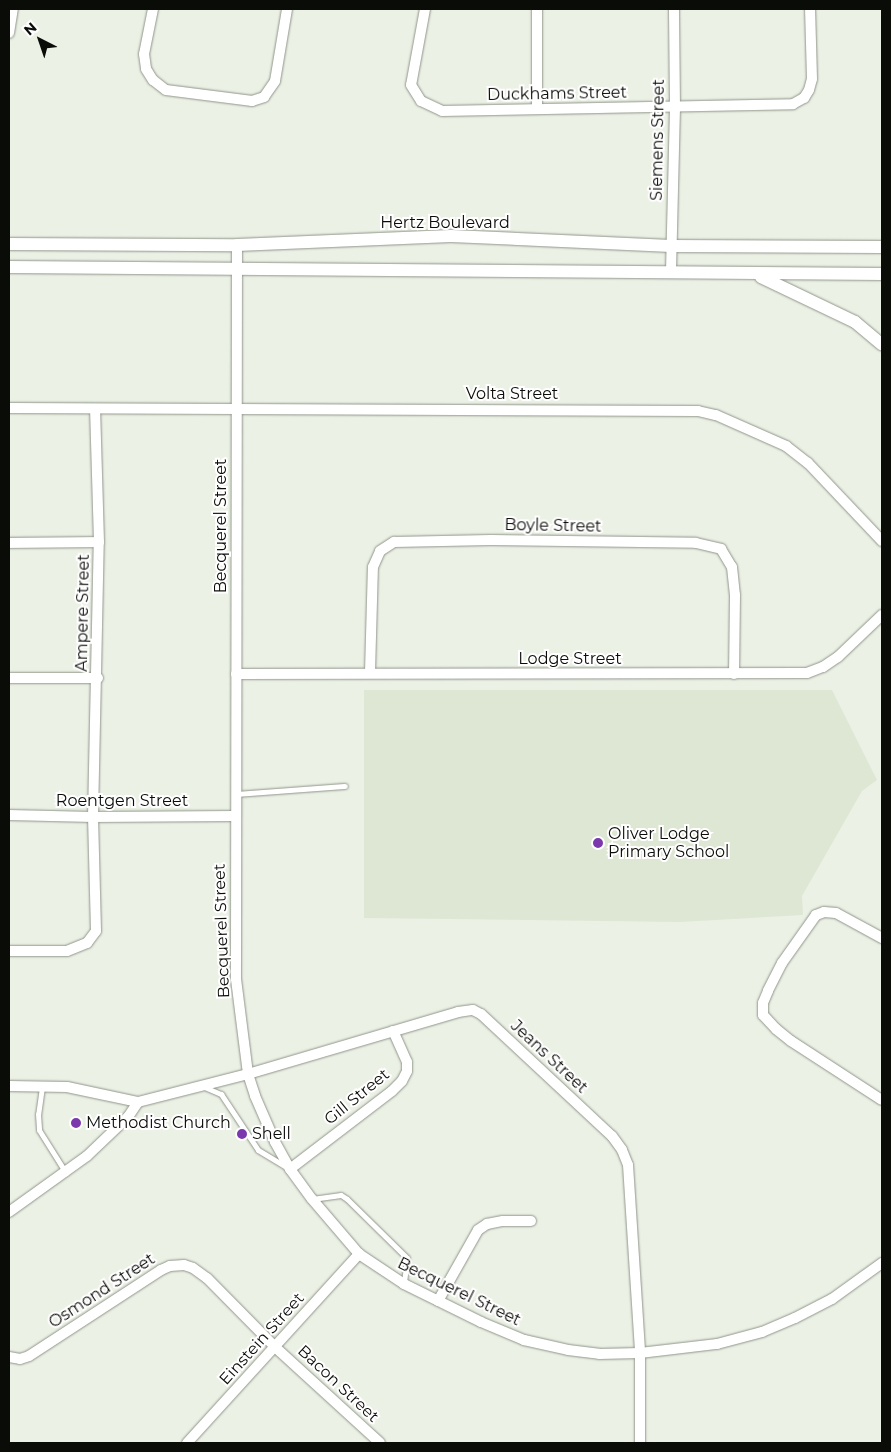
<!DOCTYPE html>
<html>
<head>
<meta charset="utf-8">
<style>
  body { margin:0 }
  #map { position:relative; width:891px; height:1452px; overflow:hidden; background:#ecf1e6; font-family:Montserrat,sans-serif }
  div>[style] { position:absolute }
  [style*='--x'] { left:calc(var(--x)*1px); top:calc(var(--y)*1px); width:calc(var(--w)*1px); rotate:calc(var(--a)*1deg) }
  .built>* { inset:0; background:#dee6d4 }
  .roads { filter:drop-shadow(0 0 1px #90958a) drop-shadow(0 0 1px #90958a) }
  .service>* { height:5px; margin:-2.5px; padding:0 2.5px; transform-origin:2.5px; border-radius:2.5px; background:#fff }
  .minor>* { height:10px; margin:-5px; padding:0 5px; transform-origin:5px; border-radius:5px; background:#fff }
  .tertiary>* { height:12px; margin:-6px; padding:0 6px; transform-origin:6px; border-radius:6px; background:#fff }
  .dots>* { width:14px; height:14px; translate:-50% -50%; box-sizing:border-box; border:2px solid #fff; border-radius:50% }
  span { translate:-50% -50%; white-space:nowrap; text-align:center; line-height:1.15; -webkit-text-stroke:4px #fff; paint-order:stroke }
  .street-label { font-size:16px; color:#0a0c08 }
  .poi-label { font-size:16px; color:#0a0c08 }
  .left { translate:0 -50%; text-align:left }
  .frame { position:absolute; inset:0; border:10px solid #0a0c08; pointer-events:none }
  .north { position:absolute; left:15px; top:15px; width:50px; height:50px; -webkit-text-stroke:4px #fff; paint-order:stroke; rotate:319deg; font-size:14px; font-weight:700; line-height:20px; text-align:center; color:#0a0c08 }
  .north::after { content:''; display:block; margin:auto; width:18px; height:22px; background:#0a0c08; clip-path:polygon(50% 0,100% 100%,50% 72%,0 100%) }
</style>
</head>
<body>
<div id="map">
  <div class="built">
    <i style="clip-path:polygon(364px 690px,832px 690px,877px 780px,862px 791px,802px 896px,803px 915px,680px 922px,364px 918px)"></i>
  </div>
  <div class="roads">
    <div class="service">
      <i style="--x:235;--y:794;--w:110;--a:-4.2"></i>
      <i style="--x:202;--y:1086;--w:21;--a:23"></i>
      <i style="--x:221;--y:1094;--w:67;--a:56.5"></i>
      <i style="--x:258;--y:1150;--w:33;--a:31"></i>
      <i style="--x:42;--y:1087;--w:27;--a:98"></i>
      <i style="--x:38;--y:1114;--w:16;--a:86"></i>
      <i style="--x:39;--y:1130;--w:51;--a:57.9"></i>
      <i style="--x:312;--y:1199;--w:29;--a:-8"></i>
      <i style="--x:341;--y:1195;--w:7;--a:34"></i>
      <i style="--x:347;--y:1199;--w:84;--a:44.5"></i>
      <i style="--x:407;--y:1258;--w:25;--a:97"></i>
    </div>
    <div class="minor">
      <i style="--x:153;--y:9;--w:46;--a:101.3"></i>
      <i style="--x:144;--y:54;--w:15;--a:82"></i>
      <i style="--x:146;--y:69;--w:13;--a:58"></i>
      <i style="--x:153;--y:80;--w:16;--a:38"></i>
      <i style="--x:166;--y:90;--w:87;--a:7.3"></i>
      <i style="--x:252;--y:101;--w:13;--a:-18"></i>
      <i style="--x:264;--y:97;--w:19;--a:-55"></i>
      <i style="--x:275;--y:81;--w:73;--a:-80.5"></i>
      <i style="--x:425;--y:9;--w:77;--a:100.4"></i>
      <i style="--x:411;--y:85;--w:19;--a:58"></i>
      <i style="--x:421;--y:101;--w:23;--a:25"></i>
      <i style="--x:442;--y:111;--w:351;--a:-1.1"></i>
      <i style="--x:793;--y:104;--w:13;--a:-29"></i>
      <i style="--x:804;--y:98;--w:9;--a:-58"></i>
      <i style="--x:809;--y:90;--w:11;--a:-75"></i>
      <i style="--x:812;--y:79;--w:70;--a:-91.6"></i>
      <i style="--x:9;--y:33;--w:24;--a:-81"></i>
      <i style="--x:537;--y:109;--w:100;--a:-90"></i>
      <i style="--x:237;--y:245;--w:734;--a:90.08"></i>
      <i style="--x:236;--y:979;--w:96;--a:82.8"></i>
      <i style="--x:248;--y:1074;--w:23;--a:72"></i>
      <i style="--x:255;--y:1096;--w:50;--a:66.5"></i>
      <i style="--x:275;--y:1142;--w:31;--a:61"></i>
      <i style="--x:290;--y:1169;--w:37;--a:54"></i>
      <i style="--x:312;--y:1199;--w:72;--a:49.5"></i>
      <i style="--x:359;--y:1254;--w:54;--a:33.7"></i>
      <i style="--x:404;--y:1284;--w:86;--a:26.3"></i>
      <i style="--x:481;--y:1322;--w:47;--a:22.7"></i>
      <i style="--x:524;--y:1340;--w:45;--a:12.8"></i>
      <i style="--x:568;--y:1350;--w:31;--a:7"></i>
      <i style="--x:599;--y:1354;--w:41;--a:-1.4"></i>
      <i style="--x:640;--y:1353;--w:78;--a:-6.7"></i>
      <i style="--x:717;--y:1344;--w:47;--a:-14.9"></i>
      <i style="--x:762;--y:1332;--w:36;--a:-23"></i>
      <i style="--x:795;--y:1318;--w:42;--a:-27.2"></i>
      <i style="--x:832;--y:1299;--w:62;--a:-35.8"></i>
      <i style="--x:671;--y:271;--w:164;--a:-88.6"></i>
      <i style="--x:675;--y:107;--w:98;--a:-90.6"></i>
      <i style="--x:9;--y:408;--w:689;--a:0.25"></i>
      <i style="--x:698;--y:411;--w:18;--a:13"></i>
      <i style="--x:716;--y:415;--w:77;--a:23.9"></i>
      <i style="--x:786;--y:446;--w:28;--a:38"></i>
      <i style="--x:808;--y:463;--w:108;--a:46.5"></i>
      <i style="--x:9;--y:543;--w:90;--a:-0.6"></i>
      <i style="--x:370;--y:672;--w:105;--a:-88.4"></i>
      <i style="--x:373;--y:567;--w:17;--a:-66"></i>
      <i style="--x:380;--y:551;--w:17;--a:-33"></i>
      <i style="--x:394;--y:542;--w:97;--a:-1.2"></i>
      <i style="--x:491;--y:540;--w:205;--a:0.8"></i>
      <i style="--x:696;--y:543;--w:26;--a:13"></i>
      <i style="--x:721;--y:549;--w:21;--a:59"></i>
      <i style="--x:732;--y:567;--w:28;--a:84"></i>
      <i style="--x:735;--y:595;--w:79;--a:90.7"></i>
      <i style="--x:236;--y:674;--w:571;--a:-0.1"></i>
      <i style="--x:807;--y:673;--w:17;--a:-21"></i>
      <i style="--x:823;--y:667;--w:18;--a:-34"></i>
      <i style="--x:838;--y:657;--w:61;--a:-43.7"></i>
      <i style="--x:9;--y:678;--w:89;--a:0"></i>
      <i style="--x:9;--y:815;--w:84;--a:1.4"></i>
      <i style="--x:93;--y:817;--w:142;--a:-0.4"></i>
      <i style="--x:882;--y:938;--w:52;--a:-151.5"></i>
      <i style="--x:836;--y:913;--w:12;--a:-175"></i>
      <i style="--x:824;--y:912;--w:9;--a:159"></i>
      <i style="--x:816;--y:915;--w:59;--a:125.3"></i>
      <i style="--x:782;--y:963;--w:31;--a:117"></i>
      <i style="--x:768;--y:991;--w:13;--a:113"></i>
      <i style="--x:763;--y:1003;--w:12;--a:90"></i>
      <i style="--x:763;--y:1015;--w:19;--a:47"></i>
      <i style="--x:776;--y:1029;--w:19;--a:39"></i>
      <i style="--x:791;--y:1041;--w:108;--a:33"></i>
      <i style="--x:9;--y:951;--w:58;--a:0"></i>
      <i style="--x:67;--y:951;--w:22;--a:-22"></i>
      <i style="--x:87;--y:943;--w:15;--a:-53"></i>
      <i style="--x:96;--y:931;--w:114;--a:-91.5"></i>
      <i style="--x:93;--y:817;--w:275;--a:-88.8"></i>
      <i style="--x:99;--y:542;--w:133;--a:-91.7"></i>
      <i style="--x:9;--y:1086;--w:58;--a:1"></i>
      <i style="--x:67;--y:1087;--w:73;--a:11.9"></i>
      <i style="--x:138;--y:1102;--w:114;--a:-14.3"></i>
      <i style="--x:248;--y:1074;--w:219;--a:-16.4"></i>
      <i style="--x:458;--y:1012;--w:15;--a:-8"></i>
      <i style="--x:473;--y:1010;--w:9;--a:27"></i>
      <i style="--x:481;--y:1014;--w:179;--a:43"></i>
      <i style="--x:612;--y:1136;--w:17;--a:54"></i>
      <i style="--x:622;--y:1150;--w:16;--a:68"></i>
      <i style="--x:628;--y:1165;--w:188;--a:86.3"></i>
      <i style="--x:640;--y:1353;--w:90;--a:90"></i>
      <i style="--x:290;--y:1169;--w:128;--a:-37.4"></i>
      <i style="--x:392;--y:1091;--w:14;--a:-45"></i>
      <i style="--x:402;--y:1081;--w:11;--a:-63"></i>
      <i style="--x:407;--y:1071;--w:9;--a:-90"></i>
      <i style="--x:407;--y:1062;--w:34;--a:-114"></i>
      <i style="--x:9;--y:1212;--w:96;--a:-35.7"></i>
      <i style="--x:87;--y:1156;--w:57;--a:-43.6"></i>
      <i style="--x:128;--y:1117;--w:18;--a:-56"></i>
      <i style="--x:438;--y:1301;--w:81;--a:-60.6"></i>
      <i style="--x:478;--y:1230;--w:11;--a:-34"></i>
      <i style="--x:487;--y:1224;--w:16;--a:-11"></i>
      <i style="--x:503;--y:1221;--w:28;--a:0"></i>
      <i style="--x:9;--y:1357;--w:11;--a:10"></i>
      <i style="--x:20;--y:1359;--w:9;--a:-18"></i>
      <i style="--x:29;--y:1356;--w:158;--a:-33.1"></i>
      <i style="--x:161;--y:1270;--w:10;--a:-24"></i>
      <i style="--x:170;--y:1266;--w:14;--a:-4"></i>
      <i style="--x:184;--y:1265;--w:9;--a:18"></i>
      <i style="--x:193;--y:1268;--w:17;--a:36"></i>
      <i style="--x:207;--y:1278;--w:97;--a:45.4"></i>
      <i style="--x:275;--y:1347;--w:142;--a:42.4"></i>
      <i style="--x:187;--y:1443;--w:256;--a:-47.7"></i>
    </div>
    <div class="tertiary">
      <i style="--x:9;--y:244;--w:228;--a:0.3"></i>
      <i style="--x:237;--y:245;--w:214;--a:-2.4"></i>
      <i style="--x:451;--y:236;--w:220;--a:2.6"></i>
      <i style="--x:671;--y:246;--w:211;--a:0.3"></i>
      <i style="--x:9;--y:267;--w:873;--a:0.46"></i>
      <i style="--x:761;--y:277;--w:104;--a:25.6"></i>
      <i style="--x:855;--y:322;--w:35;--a:40"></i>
    </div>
  </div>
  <div class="dots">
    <i style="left:598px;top:843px;background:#7a38ac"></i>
    <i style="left:76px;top:1123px;background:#7a38ac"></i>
    <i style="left:242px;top:1134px;background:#7a38ac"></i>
  </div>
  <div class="street-label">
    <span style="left:557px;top:94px;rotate:-1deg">Duckhams Street</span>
    <span style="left:658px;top:140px;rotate:-89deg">Siemens Street</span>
    <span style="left:445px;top:223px">Hertz Boulevard</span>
    <span style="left:512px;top:394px">Volta Street</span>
    <span style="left:221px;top:526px;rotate:-90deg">Becquerel Street</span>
    <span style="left:553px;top:526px;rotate:1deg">Boyle Street</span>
    <span style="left:83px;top:613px;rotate:-89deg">Ampere Street</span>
    <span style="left:570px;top:659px">Lodge Street</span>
    <span style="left:122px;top:801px">Roentgen Street</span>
    <span style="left:222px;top:931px;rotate:-92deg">Becquerel Street</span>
    <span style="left:549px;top:1057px;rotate:43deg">Jeans Street</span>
    <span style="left:357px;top:1097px;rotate:-39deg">Gill Street</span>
    <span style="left:102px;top:1291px;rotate:-33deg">Osmond Street</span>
    <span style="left:459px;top:1292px;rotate:26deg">Becquerel Street</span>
    <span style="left:262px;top:1339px;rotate:-48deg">Einstein Street</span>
    <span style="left:338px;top:1384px;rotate:43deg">Bacon Street</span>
  </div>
  <div class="poi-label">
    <span class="left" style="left:608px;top:843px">Oliver Lodge<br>Primary School</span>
    <span class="left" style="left:86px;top:1123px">Methodist Church</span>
    <span class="left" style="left:252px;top:1134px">Shell</span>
  </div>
  <div class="frame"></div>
  <div class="north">N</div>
</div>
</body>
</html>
